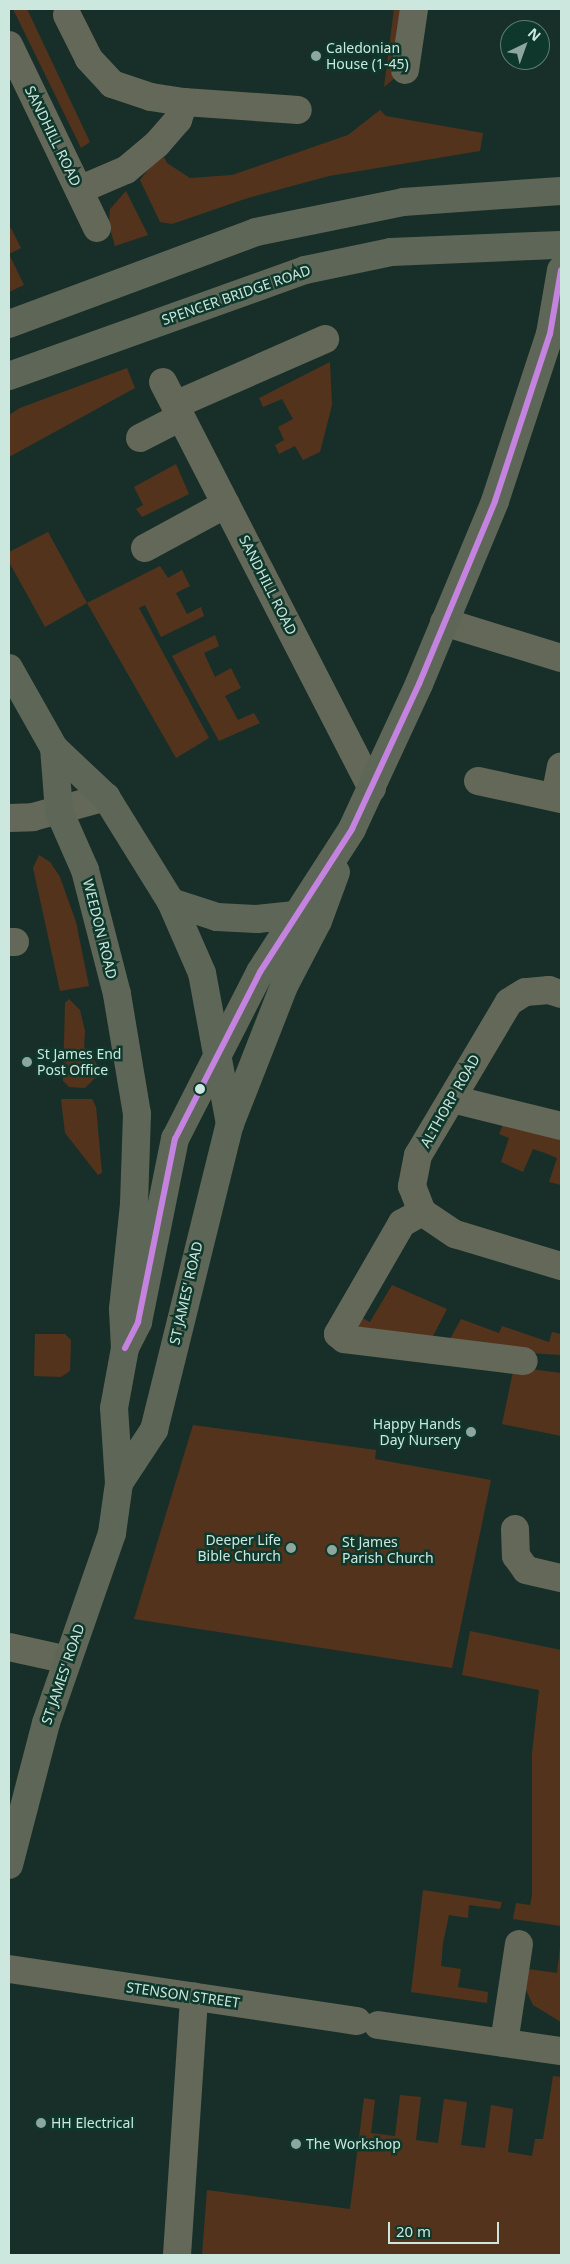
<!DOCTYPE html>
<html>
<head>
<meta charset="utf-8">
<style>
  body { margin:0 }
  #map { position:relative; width:570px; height:2264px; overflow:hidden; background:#182f29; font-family:"Noto Sans",sans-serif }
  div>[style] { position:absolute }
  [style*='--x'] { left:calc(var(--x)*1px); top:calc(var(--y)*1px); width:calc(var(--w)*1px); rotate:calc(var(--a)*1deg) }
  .green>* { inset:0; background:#54331d }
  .minor>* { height:28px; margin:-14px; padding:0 14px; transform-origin:14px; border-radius:14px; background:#646859 }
  .major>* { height:28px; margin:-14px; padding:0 14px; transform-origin:14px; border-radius:14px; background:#5e6757 }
  .bus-1>* { height:6px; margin:-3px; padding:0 3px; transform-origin:3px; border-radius:3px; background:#c483df }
  .dots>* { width:14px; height:14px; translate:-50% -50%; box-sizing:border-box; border:2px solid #0f382d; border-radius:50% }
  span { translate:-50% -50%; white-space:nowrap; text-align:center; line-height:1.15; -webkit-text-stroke:5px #0f382d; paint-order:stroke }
  .poi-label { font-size:14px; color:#cce7dd }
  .left { translate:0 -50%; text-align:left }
  .right { translate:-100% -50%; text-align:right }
  .street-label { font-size:14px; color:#cce7dd }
  .frame { position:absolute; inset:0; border:10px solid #cce7dd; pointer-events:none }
  .north { position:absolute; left:500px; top:20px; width:50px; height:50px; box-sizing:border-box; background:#0f382d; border:1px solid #5b7e73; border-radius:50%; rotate:42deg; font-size:14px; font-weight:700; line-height:20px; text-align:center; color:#cce7dd }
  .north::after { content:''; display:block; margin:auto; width:18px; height:22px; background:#8da79e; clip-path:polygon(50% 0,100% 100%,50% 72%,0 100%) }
  .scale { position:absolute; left:388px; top:2222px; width:111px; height:22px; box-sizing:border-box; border:2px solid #cce7dd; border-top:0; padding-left:6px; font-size:15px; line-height:18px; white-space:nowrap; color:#cce7dd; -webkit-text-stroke:4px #0f382d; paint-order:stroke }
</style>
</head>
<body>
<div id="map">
  <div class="green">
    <i style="clip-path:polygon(13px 9px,27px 9px,90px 142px,81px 148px)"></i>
    <i style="clip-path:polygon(394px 9px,406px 9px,395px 78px,384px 87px)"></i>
    <i style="clip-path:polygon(380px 110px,386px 116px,483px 133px,480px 151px,329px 176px,248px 198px,172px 224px,160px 222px,140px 180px,157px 158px,163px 155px,167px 163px,190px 178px,232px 175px,348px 135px)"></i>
    <i style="clip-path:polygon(126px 191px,148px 235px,115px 246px,109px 225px,110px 209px)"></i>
    <i style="clip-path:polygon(11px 228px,21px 248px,9px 254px,24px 285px,9px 292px,9px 229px)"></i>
    <i style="clip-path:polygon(330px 362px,332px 405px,320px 452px,303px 460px,295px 446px,279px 454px,275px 445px,284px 440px,278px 427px,293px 419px,282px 399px,263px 407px,259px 398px)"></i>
    <i style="clip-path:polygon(127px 368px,135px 388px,9px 457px,9px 415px,20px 408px)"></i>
    <i style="clip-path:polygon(176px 464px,189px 494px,142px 517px,136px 509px,143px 505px,134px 487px)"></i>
    <i style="clip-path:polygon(48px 532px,87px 603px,160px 566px,168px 578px,182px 570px,190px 586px,176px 593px,187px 614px,201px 607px,204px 616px,161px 637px,145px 605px,139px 608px,209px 738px,176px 758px,87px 603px,45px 627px,9px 562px,9px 552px)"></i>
    <i style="clip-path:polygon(215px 635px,219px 646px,204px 653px,215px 677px,231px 668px,241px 688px,225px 696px,238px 720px,254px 713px,260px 723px,219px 741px,172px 656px)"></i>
    <i style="clip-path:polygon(39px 855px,50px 862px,60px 877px,76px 922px,89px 986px,60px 991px,33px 868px)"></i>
    <i style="clip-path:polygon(69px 999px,80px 1010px,85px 1031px,84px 1047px,99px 1067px,99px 1074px,85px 1088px,69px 1087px,63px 1081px,65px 1003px)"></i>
    <i style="clip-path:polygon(61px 1099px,92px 1099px,96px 1107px,102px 1173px,98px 1175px,65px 1133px)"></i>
    <i style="clip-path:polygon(505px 1120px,561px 1134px,561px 1185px,549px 1182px,557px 1158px,545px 1153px,533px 1149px,523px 1172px,501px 1162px,509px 1138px,499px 1134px)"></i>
    <i style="clip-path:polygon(392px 1285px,447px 1309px,432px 1338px,353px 1326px,358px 1316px,370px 1322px)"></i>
    <i style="clip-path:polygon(461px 1319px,499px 1333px,502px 1326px,549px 1342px,552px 1332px,561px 1334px,561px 1355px,494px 1351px,449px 1341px)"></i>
    <i style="clip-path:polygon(35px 1334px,65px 1334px,71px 1340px,70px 1371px,61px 1377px,34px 1376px)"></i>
    <i style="clip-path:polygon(514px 1367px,561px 1373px,561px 1436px,502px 1424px)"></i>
    <i style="clip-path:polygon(193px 1425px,376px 1450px,375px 1459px,491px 1480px,452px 1668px,134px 1619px)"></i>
    <i style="clip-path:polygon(470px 1631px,561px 1650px,561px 1926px,513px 1919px,516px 1903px,530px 1905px,532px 1895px,532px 1753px,539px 1690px,462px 1675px)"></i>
    <i style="clip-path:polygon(423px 1890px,502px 1902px,500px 1909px,469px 1905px,468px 1918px,449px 1915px,443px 1943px,441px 1966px,461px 1969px,458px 1987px,488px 1992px,487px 2003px,411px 1992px)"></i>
    <i style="clip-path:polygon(561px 1939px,561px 2022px,533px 2005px,525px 1988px,528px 1969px,557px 1973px)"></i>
    <i style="clip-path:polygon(553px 2076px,561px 2077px,561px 2255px,202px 2255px,207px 2190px,350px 2209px,364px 2098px,375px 2100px,371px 2133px,395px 2136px,400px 2095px,421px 2097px,416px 2140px,438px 2143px,444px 2099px,467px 2102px,461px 2145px,485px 2148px,491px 2105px,513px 2109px,508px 2152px,532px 2156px,535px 2139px,543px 2139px)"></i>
  </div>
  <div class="minor">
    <i style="--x:67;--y:15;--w:49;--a:63.4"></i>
    <i style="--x:89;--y:59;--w:34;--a:47"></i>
    <i style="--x:112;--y:84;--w:41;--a:18.4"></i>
    <i style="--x:151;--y:97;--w:33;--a:9"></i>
    <i style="--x:184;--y:102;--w:114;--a:4"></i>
    <i style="--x:9;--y:45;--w:203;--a:64.3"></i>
    <i style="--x:405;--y:70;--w:62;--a:-81.6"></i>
    <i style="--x:79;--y:190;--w:51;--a:-23.1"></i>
    <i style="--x:126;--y:170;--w:40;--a:-40"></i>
    <i style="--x:157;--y:144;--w:32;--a:-49"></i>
    <i style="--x:178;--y:120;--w:19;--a:-72"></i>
    <i style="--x:163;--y:382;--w:457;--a:62.8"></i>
    <i style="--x:175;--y:405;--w:164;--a:-23.7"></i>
    <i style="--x:140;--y:438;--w:46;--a:-27.1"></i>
    <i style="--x:145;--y:548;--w:92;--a:-28.5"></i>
    <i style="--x:444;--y:622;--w:122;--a:17.1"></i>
    <i style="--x:478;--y:781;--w:85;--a:12.2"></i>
    <i style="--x:555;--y:797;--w:31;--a:-79"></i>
    <i style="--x:9;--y:818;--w:24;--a:-2"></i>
    <i style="--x:33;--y:817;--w:76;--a:-15.3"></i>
    <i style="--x:9;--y:942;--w:6;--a:0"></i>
    <i style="--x:561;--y:994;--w:13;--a:-162"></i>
    <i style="--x:549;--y:990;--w:24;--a:175"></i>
    <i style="--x:525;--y:992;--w:19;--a:148"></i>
    <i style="--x:509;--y:1002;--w:178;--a:120.7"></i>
    <i style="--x:418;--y:1155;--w:32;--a:101"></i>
    <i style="--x:412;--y:1186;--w:28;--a:69"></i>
    <i style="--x:422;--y:1212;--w:40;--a:34"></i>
    <i style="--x:455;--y:1234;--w:111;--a:16.8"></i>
    <i style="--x:452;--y:1099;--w:112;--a:13.9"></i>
    <i style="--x:422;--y:1212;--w:23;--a:151"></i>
    <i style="--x:402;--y:1223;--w:128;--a:120"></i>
    <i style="--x:338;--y:1334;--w:8;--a:40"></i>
    <i style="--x:344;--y:1339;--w:181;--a:7"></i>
    <i style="--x:515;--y:1529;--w:27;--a:88"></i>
    <i style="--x:516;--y:1556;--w:17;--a:54"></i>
    <i style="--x:526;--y:1570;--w:36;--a:13"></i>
    <i style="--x:9;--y:1647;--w:60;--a:12.4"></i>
    <i style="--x:9;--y:1969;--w:352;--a:8.5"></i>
    <i style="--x:378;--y:2025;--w:185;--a:8.1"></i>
    <i style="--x:504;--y:2043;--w:100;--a:-81.4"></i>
    <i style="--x:177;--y:2255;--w:259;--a:-86.2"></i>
  </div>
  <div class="major">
    <i style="--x:9;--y:324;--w:264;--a:-20.4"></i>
    <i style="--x:256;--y:232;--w:150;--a:-11.5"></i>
    <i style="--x:403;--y:202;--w:158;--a:-4"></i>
    <i style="--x:9;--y:376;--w:314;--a:-19.7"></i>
    <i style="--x:305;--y:270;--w:88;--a:-11.8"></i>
    <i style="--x:391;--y:252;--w:170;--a:-2.4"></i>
    <i style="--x:9;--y:668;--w:92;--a:60.6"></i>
    <i style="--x:54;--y:748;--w:71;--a:43.3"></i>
    <i style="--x:106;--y:797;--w:123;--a:58.2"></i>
    <i style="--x:171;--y:902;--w:77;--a:66.4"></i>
    <i style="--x:202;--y:973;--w:154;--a:79.5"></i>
    <i style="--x:171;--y:902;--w:48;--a:18.1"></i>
    <i style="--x:217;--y:917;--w:40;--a:2.9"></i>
    <i style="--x:257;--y:919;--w:38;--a:-6"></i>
    <i style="--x:125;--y:1348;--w:29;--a:-63"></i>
    <i style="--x:138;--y:1322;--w:187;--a:-78.6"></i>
    <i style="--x:175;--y:1139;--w:187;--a:-63"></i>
    <i style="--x:260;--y:972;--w:170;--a:-57.2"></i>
    <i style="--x:352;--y:829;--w:160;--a:-65.2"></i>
    <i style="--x:419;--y:684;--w:198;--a:-67.4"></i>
    <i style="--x:495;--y:501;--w:176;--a:-71.8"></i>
    <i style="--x:550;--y:334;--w:65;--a:-80.2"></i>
    <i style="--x:119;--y:1483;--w:64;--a:-56.6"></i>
    <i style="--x:154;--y:1430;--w:315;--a:-76.1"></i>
    <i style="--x:230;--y:1124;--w:148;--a:-68.6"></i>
    <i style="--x:284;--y:986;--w:73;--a:-62.4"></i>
    <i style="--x:318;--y:921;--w:52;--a:-69.8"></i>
    <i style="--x:9;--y:1865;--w:147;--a:-75.4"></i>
    <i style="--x:46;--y:1723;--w:201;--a:-70.8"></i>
    <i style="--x:112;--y:1533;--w:50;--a:-82"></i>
    <i style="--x:119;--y:1483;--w:75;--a:-93.8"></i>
    <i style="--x:114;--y:1408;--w:61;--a:-79.6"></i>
    <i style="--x:125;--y:1348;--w:39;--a:-93"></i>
    <i style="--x:123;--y:1309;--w:106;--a:-84"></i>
    <i style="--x:134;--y:1204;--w:90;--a:-88.1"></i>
    <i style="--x:137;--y:1114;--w:122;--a:-99.5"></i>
    <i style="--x:117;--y:994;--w:128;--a:-104.5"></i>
    <i style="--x:85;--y:870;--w:64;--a:-113.8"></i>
    <i style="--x:59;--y:811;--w:63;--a:-94.5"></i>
  </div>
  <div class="bus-1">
    <i style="--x:125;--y:1348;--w:29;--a:-63"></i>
    <i style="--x:138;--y:1322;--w:187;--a:-78.6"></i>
    <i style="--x:175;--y:1139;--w:187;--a:-63"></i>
    <i style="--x:260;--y:972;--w:170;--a:-57.2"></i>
    <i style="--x:352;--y:829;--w:160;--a:-65.2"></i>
    <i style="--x:419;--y:684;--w:198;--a:-67.4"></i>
    <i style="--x:495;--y:501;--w:176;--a:-71.8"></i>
    <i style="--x:550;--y:334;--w:65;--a:-80.2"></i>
  </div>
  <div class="dots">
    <i style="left:316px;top:56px;background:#8da79e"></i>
    <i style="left:27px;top:1062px;background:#8da79e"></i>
    <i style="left:200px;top:1089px;background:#cce7dd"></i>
    <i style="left:471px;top:1432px;background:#8da79e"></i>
    <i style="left:291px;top:1548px;background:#8da79e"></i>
    <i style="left:332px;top:1550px;background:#8da79e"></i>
    <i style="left:41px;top:2123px;background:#8da79e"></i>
    <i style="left:296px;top:2144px;background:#8da79e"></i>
  </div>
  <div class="poi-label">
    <span class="left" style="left:326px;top:56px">Caledonian<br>House (1-45)</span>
    <span class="left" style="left:37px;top:1062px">St James End<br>Post Office</span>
    <span class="right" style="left:461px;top:1432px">Happy Hands<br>Day Nursery</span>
    <span class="right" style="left:281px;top:1548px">Deeper Life<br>Bible Church</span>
    <span class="left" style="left:342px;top:1550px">St James<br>Parish Church</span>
    <span class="left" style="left:51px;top:2123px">HH Electrical</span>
    <span class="left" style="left:306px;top:2144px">The Workshop</span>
  </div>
  <div class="street-label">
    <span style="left:53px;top:136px;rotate:64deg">SANDHILL ROAD</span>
    <span style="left:236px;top:295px;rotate:-19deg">SPENCER BRIDGE ROAD</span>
    <span style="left:268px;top:585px;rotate:63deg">SANDHILL ROAD</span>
    <span style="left:100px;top:929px;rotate:76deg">WEEDON ROAD</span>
    <span style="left:450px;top:1101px;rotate:-60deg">ALTHORP ROAD</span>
    <span style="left:186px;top:1293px;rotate:-77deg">ST JAMES' ROAD</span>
    <span style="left:63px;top:1674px;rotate:-71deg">ST JAMES' ROAD</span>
    <span style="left:183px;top:1995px;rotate:8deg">STENSON STREET</span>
  </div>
  <div class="frame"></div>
  <div class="north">N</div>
  <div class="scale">20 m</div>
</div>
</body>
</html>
